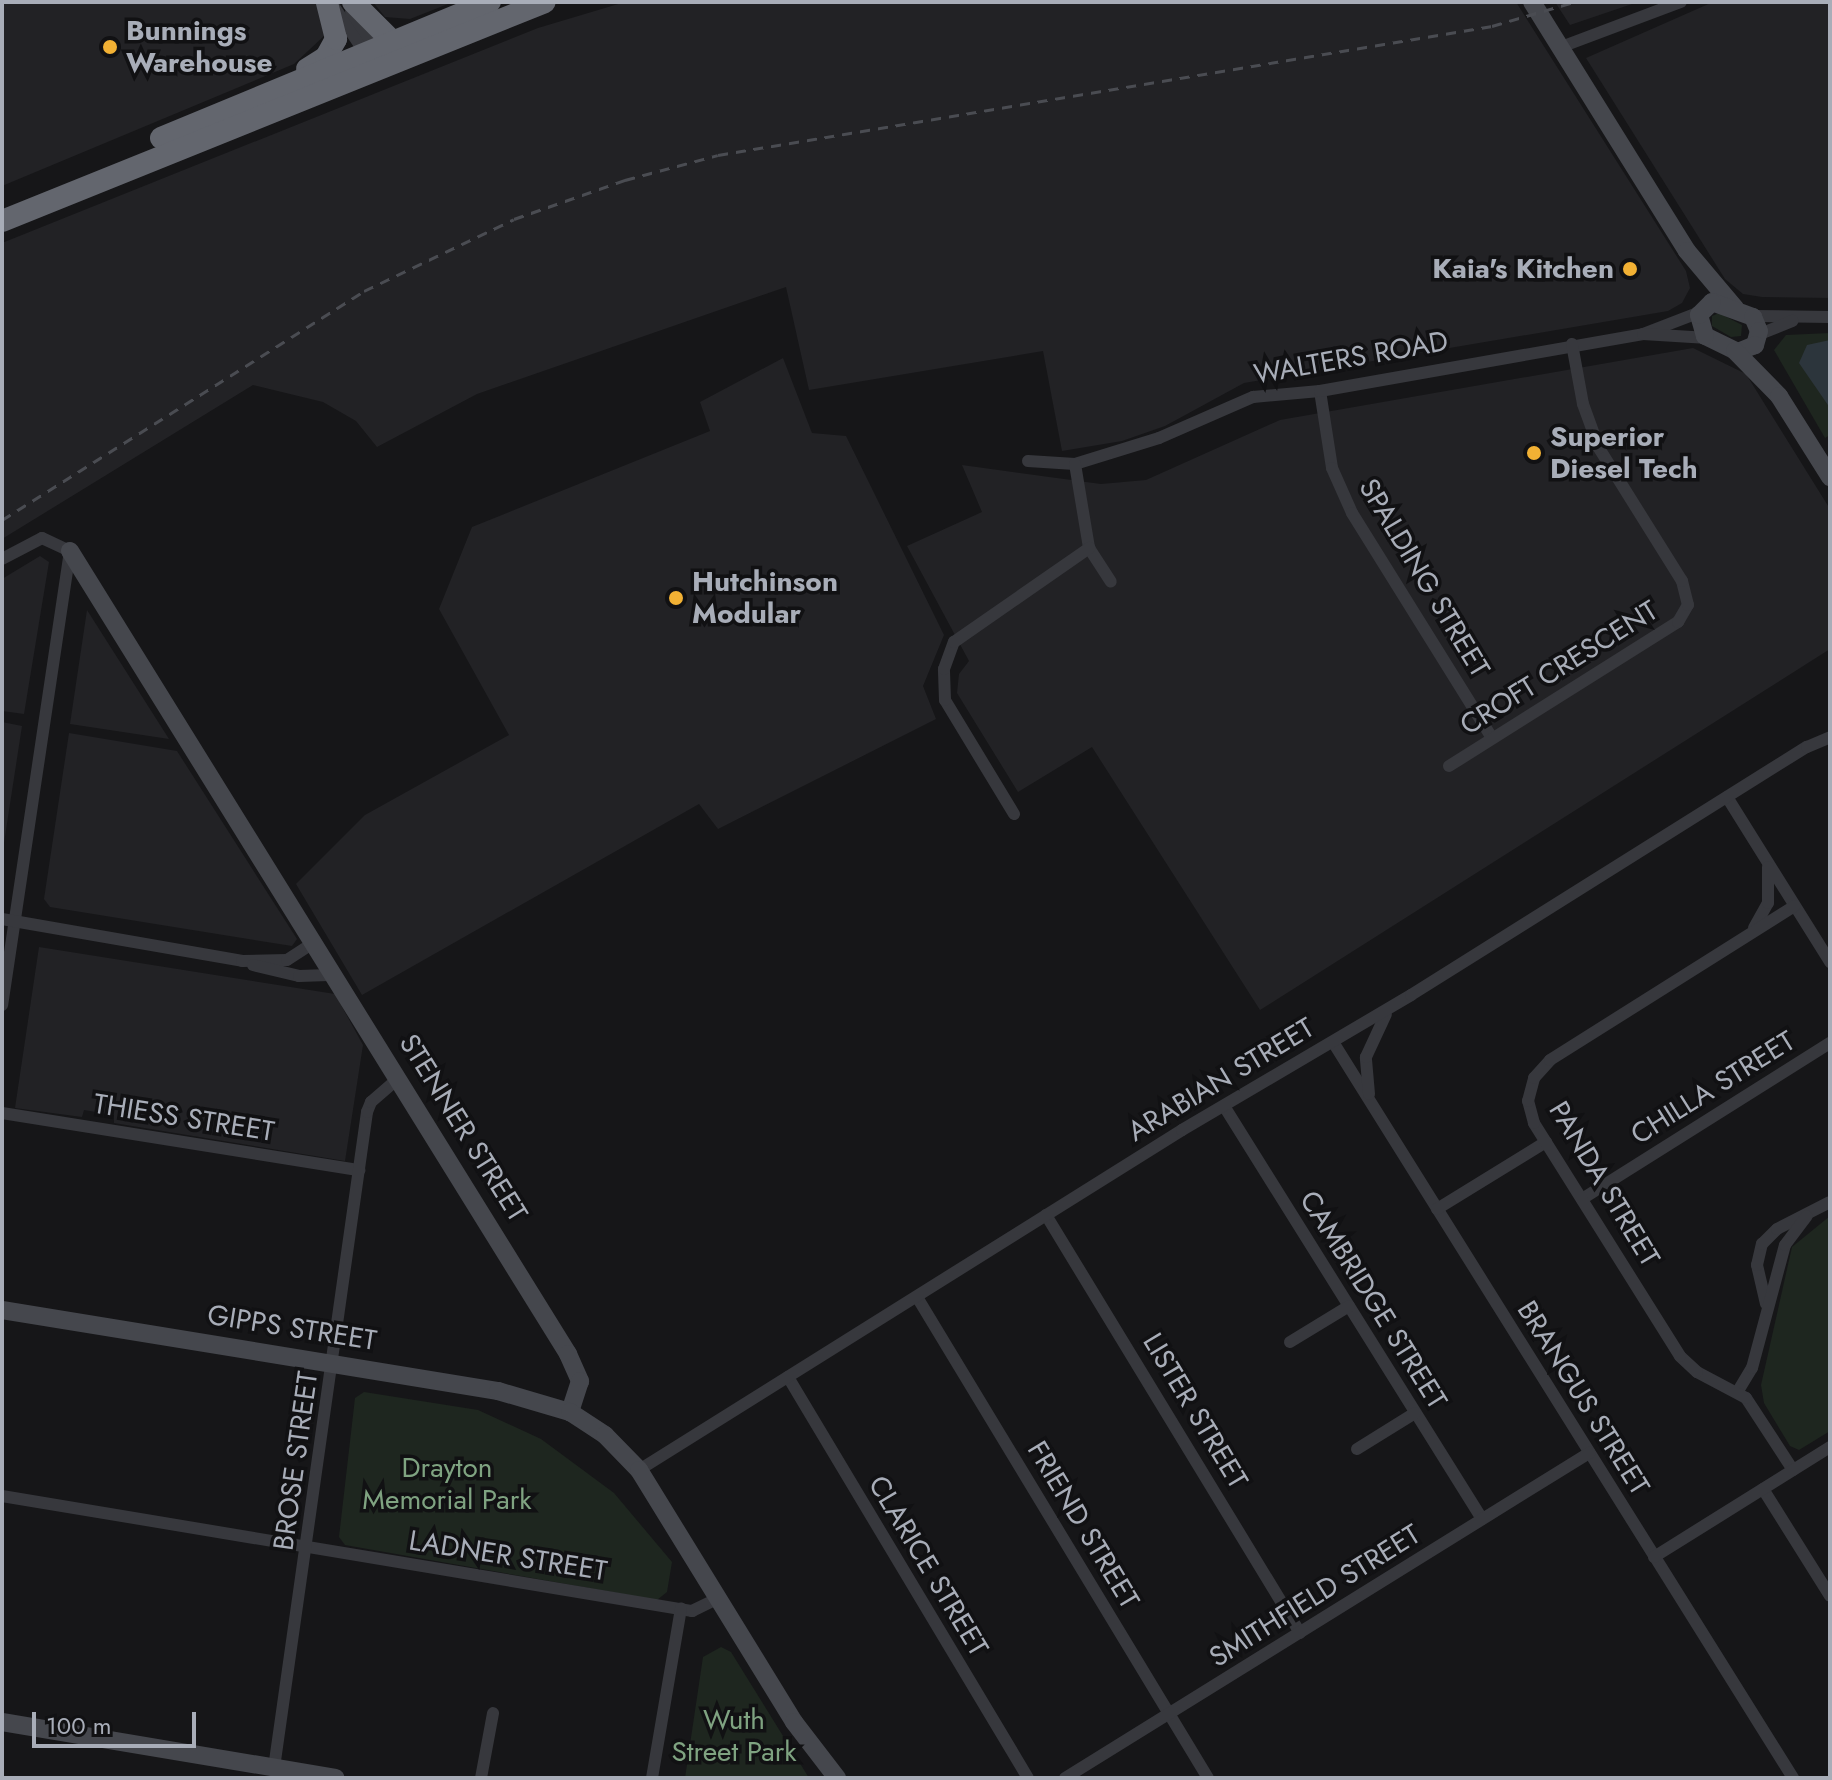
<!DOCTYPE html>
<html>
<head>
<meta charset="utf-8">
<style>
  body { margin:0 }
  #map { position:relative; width:1832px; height:1780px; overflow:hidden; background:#161618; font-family:Jost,sans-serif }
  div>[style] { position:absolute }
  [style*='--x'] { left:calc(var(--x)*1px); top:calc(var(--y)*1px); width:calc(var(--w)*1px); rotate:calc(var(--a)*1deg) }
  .built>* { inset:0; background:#222225 }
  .green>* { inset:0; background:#1e261f }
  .water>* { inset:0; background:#2c353c }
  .street>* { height:12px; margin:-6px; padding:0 6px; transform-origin:6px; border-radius:6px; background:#37383d }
  .secondary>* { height:18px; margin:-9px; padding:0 9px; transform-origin:9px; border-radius:9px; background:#45474d }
  .highway>* { height:22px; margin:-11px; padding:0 11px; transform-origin:11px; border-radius:11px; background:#63666e }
  .rail>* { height:3px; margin-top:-1.5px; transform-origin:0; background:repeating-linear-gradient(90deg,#4a4c52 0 10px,transparent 0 18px) }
  .dots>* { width:22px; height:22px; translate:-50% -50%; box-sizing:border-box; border:4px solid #111113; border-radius:50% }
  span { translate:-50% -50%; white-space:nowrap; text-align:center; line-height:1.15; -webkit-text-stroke:7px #111113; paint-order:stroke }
  .poi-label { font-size:28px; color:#a8adb8; font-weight:700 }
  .left { translate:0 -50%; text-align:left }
  .right { translate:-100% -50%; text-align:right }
  .street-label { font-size:28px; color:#a8adb8 }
  .park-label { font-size:28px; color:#7fa381 }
  .frame { position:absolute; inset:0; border:4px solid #a8adb8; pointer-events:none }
  .scale { position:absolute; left:32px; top:1712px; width:164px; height:36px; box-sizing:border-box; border:4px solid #a8adb8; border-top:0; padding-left:10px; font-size:24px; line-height:28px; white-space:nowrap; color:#a8adb8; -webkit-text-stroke:6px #111113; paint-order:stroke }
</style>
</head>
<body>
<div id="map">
  <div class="built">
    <i style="clip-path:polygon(2px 2px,316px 2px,324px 20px,324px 36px,294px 64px,2px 186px)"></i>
    <i style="clip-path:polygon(373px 2px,453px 2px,410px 19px,385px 17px)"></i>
    <i style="clip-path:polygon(625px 2px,1516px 2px,1686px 271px,1690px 288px,1682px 303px,1668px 311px,1244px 383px,1165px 426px,1122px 441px,1062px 451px,1043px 351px,809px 390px,786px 287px,477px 394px,377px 447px,356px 421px,323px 402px,253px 385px,2px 539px,2px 243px,538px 28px)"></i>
    <i style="clip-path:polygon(1555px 2px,1638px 2px,1570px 25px)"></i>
    <i style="clip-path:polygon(1713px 2px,1830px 2px,1830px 298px,1762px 297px,1743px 294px,1725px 279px,1586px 58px)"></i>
    <i style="clip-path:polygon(1693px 348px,1746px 374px,1830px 509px,1830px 649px,1260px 1010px,1092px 747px,1018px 792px,957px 693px,959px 674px,969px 661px,907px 546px,982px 512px,962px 465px,1101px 484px,1146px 480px,1280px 420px)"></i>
    <i style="clip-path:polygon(783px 358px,812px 433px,846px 436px,944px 635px,923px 686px,936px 719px,718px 829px,699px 804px,362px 995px,296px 884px,365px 815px,509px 735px,439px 609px,472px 527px,710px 431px,700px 402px)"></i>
    <i style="clip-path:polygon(40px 556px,49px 562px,24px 714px,2px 711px,2px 579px)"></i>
    <i style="clip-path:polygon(87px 610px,169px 739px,70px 724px)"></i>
    <i style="clip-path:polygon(2px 722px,22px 726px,2px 856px)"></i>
    <i style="clip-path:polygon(69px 733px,177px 751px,297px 939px,292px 946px,50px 907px,44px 899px)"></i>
    <i style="clip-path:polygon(39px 947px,335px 994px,363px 1045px,345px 1161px,114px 1123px,114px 1115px,84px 1110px,82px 1117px,15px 1108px)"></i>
  </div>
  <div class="green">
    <i style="clip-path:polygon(1719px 313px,1742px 325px,1741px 336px,1731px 337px,1712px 326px,1712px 316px)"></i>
    <i style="clip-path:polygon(1830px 333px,1830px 435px,1825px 438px,1774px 350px,1786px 335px)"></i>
    <i style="clip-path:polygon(1830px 1216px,1830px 1431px,1799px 1450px,1790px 1446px,1764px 1403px,1761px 1385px,1792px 1247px)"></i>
    <i style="clip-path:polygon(364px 1392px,478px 1410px,541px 1439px,614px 1493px,672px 1562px,667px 1592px,657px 1600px,345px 1545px,339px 1537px,355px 1398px)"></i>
    <i style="clip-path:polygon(721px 1647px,731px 1652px,809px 1778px,685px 1778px,703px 1657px)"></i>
  </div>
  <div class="water">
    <i style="clip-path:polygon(1830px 340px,1830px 408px,1799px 363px,1807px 345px)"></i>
  </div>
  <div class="street">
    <i style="--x:335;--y:8;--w:58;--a:56.3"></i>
    <i style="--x:351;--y:12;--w:50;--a:55.7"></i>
    <i style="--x:1561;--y:47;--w:128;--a:-20.6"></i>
    <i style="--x:1750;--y:316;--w:80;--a:0.7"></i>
    <i style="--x:1643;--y:334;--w:61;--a:-21.1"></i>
    <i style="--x:1760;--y:334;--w:35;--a:-22"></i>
    <i style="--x:1320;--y:391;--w:78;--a:81.1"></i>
    <i style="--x:1332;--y:468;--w:49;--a:66"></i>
    <i style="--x:1352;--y:513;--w:265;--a:58.1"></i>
    <i style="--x:1028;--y:461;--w:47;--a:3.7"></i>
    <i style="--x:1075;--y:464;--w:88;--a:-17.2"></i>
    <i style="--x:1159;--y:438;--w:103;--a:-23.6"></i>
    <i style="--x:1253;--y:397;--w:67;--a:-5.1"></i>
    <i style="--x:1320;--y:391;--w:328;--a:-10"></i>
    <i style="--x:1643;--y:334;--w:65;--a:3.5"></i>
    <i style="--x:1075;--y:464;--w:85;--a:80.5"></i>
    <i style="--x:1089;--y:548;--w:40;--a:57.1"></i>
    <i style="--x:2;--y:559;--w:45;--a:-27.7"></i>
    <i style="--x:42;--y:538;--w:31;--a:25"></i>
    <i style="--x:70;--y:551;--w:459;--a:98.5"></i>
    <i style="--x:1449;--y:766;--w:271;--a:-32.2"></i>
    <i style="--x:1678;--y:622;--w:20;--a:-60"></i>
    <i style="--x:1688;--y:605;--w:25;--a:-104"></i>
    <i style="--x:1682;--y:581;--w:157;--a:-122"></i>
    <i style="--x:1599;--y:448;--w:47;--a:-110"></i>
    <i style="--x:1583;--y:404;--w:61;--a:-100.4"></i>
    <i style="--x:1727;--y:797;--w:195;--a:58"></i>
    <i style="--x:1014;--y:814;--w:133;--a:-121.2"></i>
    <i style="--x:945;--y:700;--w:31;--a:-92"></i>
    <i style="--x:944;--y:669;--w:29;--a:-70"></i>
    <i style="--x:954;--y:642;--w:165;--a:-34.8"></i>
    <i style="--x:2;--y:919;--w:244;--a:9.9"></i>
    <i style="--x:242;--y:961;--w:45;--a:-1.3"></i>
    <i style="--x:287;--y:960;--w:33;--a:-33"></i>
    <i style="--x:1754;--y:928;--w:29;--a:-61"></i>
    <i style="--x:1768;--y:903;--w:36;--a:-90"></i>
    <i style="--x:253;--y:965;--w:47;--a:13.4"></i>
    <i style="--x:299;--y:976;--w:37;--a:-2"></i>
    <i style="--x:1333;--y:1042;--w:868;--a:57.99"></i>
    <i style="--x:1369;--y:1094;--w:37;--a:-95"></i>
    <i style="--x:1366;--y:1057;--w:47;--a:-65.1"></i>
    <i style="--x:1224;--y:1106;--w:487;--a:58"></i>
    <i style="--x:2;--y:1113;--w:362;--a:9.1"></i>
    <i style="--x:1582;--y:1199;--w:293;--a:-32.2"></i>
    <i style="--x:1437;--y:1209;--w:128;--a:-31.6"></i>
    <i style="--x:1046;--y:1215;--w:489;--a:58.7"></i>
    <i style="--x:917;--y:1297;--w:562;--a:58.83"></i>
    <i style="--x:1766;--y:1304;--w:40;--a:-103"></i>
    <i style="--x:1757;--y:1265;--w:22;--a:-77"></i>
    <i style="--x:1762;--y:1244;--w:21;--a:-45"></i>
    <i style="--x:1777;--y:1229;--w:59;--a:-27"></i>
    <i style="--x:1290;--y:1342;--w:69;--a:-31.4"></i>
    <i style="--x:788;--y:1377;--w:467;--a:59.1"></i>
    <i style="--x:1738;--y:1391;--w:27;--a:-59"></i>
    <i style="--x:1752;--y:1368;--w:127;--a:-75"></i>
    <i style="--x:1785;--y:1245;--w:36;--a:-53"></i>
    <i style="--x:1357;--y:1449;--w:68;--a:-31.8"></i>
    <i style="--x:639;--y:1470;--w:641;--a:-32.05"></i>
    <i style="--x:1182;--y:1130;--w:266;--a:-30.5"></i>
    <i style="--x:1411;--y:995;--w:467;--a:-32.1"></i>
    <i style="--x:1807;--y:747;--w:25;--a:-23"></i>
    <i style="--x:1793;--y:1470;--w:86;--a:-123.1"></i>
    <i style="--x:1746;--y:1398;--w:55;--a:-152"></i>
    <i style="--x:1697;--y:1372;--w:23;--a:-137"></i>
    <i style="--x:1680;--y:1356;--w:275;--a:-122.1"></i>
    <i style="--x:1534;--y:1123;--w:23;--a:-105"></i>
    <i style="--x:1528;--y:1101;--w:24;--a:-75"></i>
    <i style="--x:1534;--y:1078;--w:24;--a:-48"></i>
    <i style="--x:1550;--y:1060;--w:289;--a:-32.2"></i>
    <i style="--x:1763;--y:1489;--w:126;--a:57.9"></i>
    <i style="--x:2;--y:1496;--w:700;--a:9.46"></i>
    <i style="--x:692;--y:1611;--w:30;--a:-26"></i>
    <i style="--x:1654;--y:1557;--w:208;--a:-32"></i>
    <i style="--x:274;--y:1768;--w:663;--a:-81.93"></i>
    <i style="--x:367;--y:1112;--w:11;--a:-68"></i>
    <i style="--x:371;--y:1102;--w:37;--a:-41"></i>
    <i style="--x:481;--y:1778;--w:66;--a:-79.5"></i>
    <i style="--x:652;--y:1778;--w:172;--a:-80.3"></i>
    <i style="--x:1065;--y:1778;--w:617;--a:-31.81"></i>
  </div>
  <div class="secondary">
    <i style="--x:1532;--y:2;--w:293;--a:58.1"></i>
    <i style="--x:1687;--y:251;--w:75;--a:49.9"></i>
    <i style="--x:1712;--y:302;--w:44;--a:20.1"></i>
    <i style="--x:1753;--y:317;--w:15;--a:67"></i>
    <i style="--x:1759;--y:331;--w:15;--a:106"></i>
    <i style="--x:1755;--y:345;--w:18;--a:158"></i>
    <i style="--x:1738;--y:352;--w:37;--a:-154"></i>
    <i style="--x:1705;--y:336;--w:22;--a:-106"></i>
    <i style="--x:1699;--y:315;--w:18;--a:-45"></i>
    <i style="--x:1735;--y:351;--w:63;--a:45.6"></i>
    <i style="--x:1779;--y:396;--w:96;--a:57.8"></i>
    <i style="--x:70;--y:551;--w:945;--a:58.19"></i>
    <i style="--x:568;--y:1354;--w:30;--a:66"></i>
    <i style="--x:580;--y:1381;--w:33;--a:108"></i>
    <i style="--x:2;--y:1310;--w:503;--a:9.27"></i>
    <i style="--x:498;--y:1391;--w:75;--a:16.3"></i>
    <i style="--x:570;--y:1412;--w:42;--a:33.3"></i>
    <i style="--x:605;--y:1435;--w:49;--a:45.8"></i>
    <i style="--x:639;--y:1470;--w:296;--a:58.4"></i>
    <i style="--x:794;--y:1722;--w:71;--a:52.5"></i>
    <i style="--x:2;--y:1722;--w:338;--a:9.5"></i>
  </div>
  <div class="highway">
    <i style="--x:353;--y:2;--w:55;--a:45"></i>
    <i style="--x:307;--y:69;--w:22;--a:-32"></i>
    <i style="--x:326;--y:57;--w:21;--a:-61"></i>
    <i style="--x:336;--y:39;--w:38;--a:-104"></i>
    <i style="--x:161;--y:138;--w:356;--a:-22.5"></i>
    <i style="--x:2;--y:221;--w:585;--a:-21.96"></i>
  </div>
  <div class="rail">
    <i style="--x:2;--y:520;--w:428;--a:-32.3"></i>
    <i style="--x:364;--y:291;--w:166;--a:-25.6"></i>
    <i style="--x:514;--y:219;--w:118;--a:-19.4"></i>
    <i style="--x:625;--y:180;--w:96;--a:-15"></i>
    <i style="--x:718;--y:155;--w:785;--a:-9.46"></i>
    <i style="--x:1492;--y:26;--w:85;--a:-16.3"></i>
  </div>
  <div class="dots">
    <i style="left:110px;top:47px;background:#f2b134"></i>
    <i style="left:1630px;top:269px;background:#f2b134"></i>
    <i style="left:1534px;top:453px;background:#f2b134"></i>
    <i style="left:676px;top:598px;background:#f2b134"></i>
  </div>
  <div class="poi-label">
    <span class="left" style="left:126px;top:47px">Bunnings<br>Warehouse</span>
    <span class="right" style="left:1614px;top:269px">Kaia's Kitchen</span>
    <span class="left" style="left:1550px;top:453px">Superior<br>Diesel Tech</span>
    <span class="left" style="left:692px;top:598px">Hutchinson<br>Modular</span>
  </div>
  <div class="street-label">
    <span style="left:1351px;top:358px;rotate:-10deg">WALTERS ROAD</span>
    <span style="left:1424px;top:578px;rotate:59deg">SPALDING STREET</span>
    <span style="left:1559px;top:668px;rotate:-32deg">CROFT CRESCENT</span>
    <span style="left:1221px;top:1080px;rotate:-31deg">ARABIAN STREET</span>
    <span style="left:1713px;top:1088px;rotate:-32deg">CHILLA STREET</span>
    <span style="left:184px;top:1118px;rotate:9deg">THIESS STREET</span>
    <span style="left:463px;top:1128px;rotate:58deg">STENNER STREET</span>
    <span style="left:1604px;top:1184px;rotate:59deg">PANDA STREET</span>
    <span style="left:1373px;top:1300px;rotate:58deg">CAMBRIDGE STREET</span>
    <span style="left:292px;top:1328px;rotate:9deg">GIPPS STREET</span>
    <span style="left:1583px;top:1398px;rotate:58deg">BRANGUS STREET</span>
    <span style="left:1195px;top:1411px;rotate:59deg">LISTER STREET</span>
    <span style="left:296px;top:1461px;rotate:-82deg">BROSE STREET</span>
    <span style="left:1083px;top:1525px;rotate:59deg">FRIEND STREET</span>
    <span style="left:508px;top:1556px;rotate:9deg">LADNER STREET</span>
    <span style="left:928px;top:1566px;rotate:59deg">CLARICE STREET</span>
    <span style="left:1315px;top:1596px;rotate:-32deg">SMITHFIELD STREET</span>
  </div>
  <div class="park-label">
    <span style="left:447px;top:1484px">Drayton<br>Memorial Park</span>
    <span style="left:734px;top:1736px">Wuth<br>Street Park</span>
  </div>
  <div class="frame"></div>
  <div class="scale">100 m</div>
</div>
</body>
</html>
